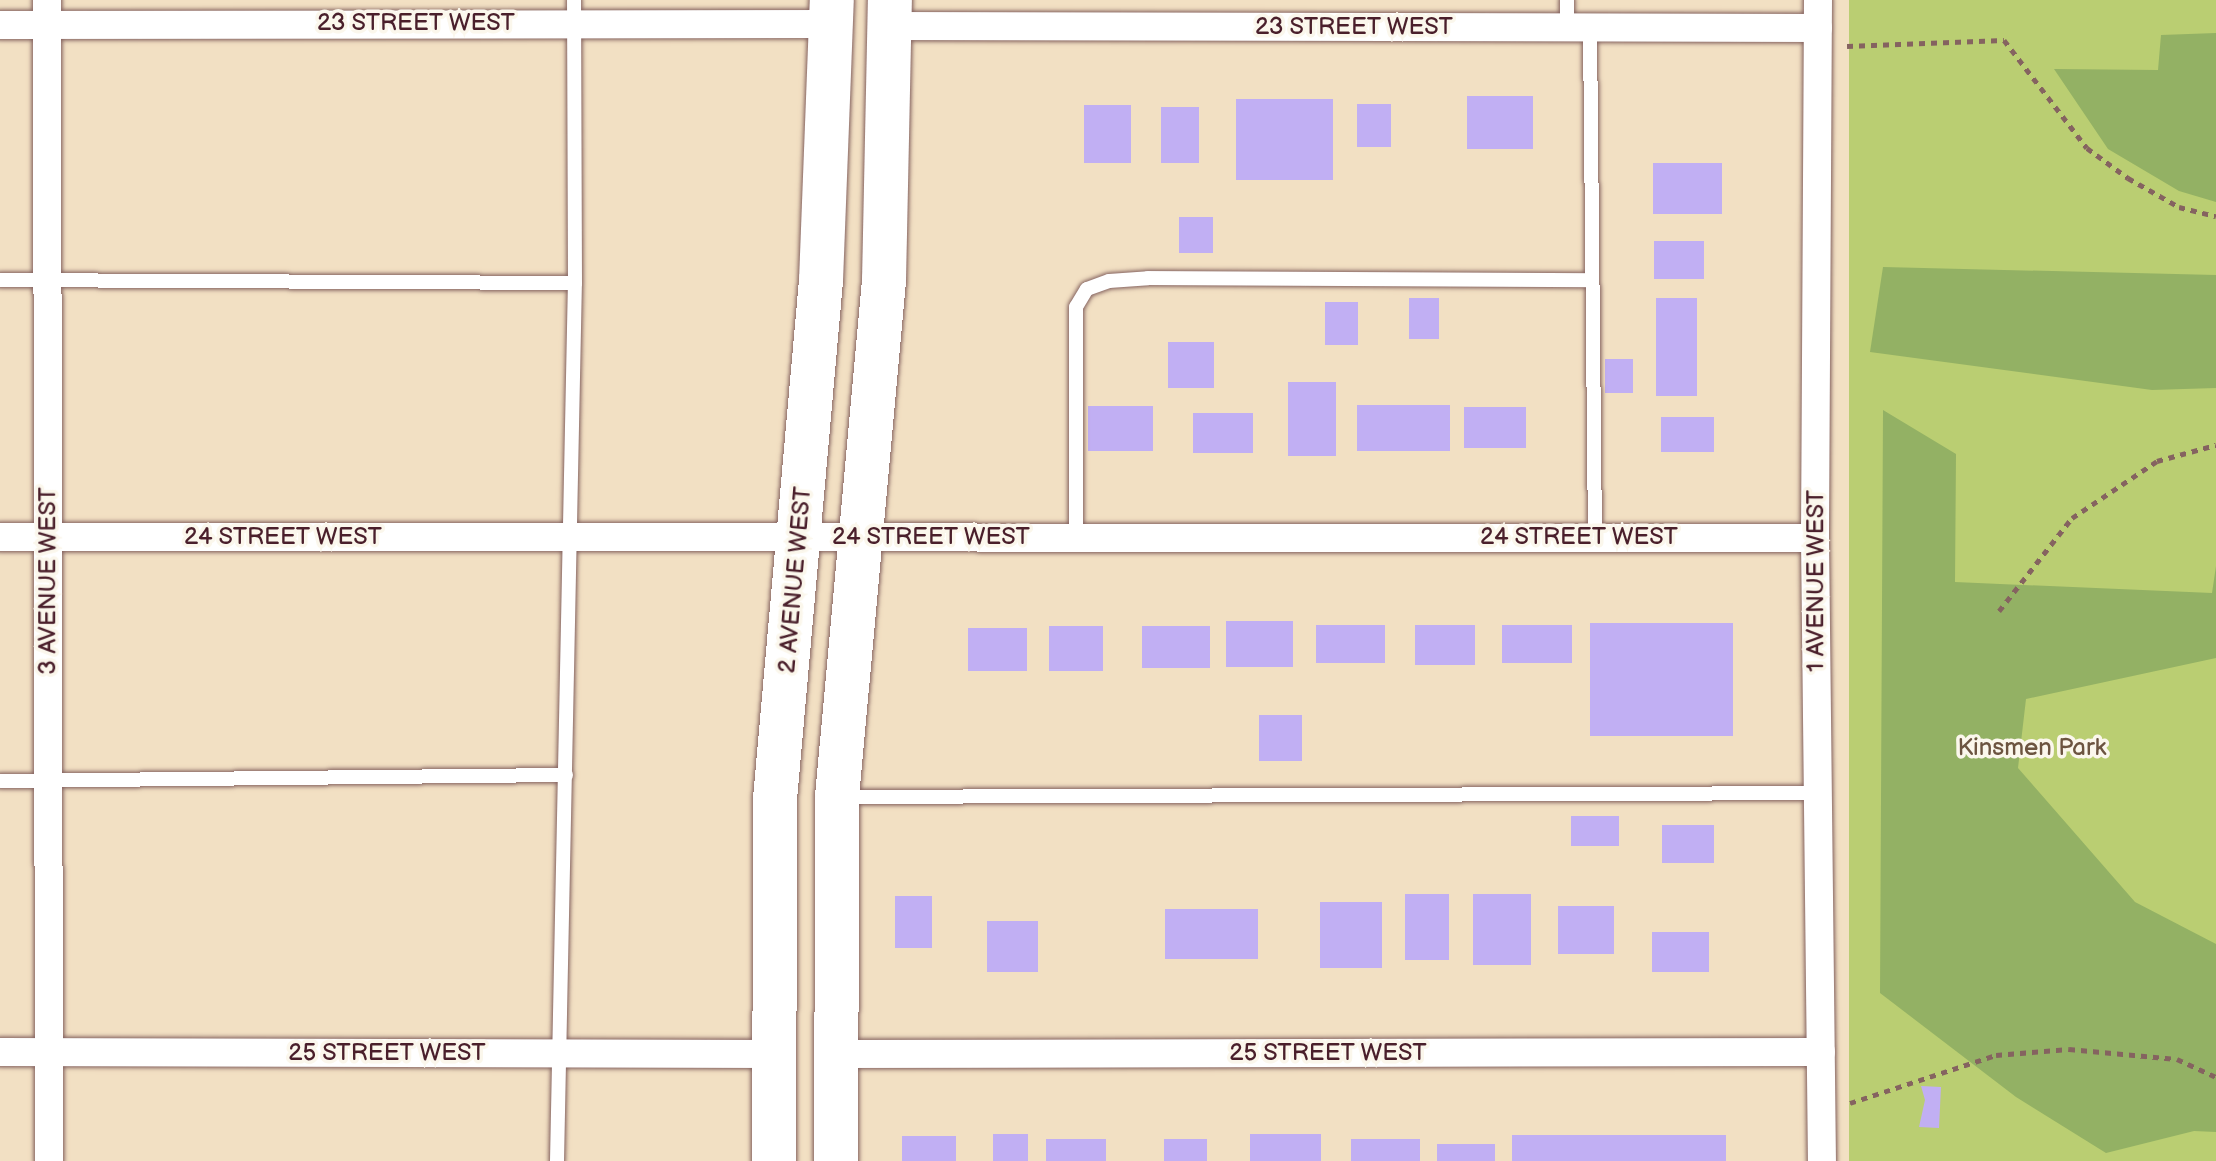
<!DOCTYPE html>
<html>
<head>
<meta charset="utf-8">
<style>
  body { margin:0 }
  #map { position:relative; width:2216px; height:1161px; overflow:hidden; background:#f2e0c3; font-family:"Balsamiq Sans",sans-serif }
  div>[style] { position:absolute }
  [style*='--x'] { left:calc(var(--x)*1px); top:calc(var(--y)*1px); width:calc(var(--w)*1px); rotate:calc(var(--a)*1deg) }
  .green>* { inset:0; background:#bace72; transform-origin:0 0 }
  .forest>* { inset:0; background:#93b164 }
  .building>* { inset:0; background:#c1aff3; transform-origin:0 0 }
  .path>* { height:5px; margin-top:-2.5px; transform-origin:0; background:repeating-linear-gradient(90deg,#856360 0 6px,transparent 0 12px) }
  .roads { filter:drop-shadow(0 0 2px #856360) drop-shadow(0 0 2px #856360) }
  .service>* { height:14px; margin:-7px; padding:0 7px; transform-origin:7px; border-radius:7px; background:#fff }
  .minor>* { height:28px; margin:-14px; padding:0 14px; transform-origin:14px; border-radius:14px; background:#fff }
  .trunk>* { height:44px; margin:-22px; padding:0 22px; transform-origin:22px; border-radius:22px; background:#fff }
  span { translate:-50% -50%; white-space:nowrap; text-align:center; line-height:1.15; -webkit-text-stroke:7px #fbf7ec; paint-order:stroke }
  .street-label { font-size:24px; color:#4a1f2b }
  .park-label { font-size:24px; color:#6c5440 }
</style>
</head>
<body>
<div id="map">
  <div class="green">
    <i style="left:1849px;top:0;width:367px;height:1161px"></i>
  </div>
  <div class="forest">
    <i style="clip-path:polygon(2216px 33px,2216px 202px,2179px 191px,2108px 149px,2054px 69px,2158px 70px,2161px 35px)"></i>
    <i style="clip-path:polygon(1883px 267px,2216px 275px,2216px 388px,2152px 390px,1870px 352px)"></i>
    <i style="clip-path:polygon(1883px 410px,1956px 454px,1955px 582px,2212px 593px,2216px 566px,2216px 658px,2026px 699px,2018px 768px,2135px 902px,2216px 944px,2216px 1132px,2194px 1131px,2106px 1153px,2016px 1097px,1880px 993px)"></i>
  </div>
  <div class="building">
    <i style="left:1467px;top:96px;width:66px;height:53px"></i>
    <i style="left:1236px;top:99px;width:97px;height:81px"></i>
    <i style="left:1357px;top:104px;width:34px;height:43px"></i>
    <i style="left:1084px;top:105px;width:47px;height:58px"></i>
    <i style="left:1161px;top:107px;width:38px;height:56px"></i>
    <i style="left:1653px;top:163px;width:69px;height:51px"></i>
    <i style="left:1179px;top:217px;width:34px;height:36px"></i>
    <i style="left:1654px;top:241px;width:50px;height:38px"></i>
    <i style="left:1409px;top:298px;width:30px;height:41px"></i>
    <i style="left:1656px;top:298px;width:41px;height:98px"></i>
    <i style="left:1325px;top:302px;width:33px;height:43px"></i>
    <i style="left:1168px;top:342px;width:46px;height:46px"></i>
    <i style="left:1605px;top:359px;width:28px;height:34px"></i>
    <i style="left:1288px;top:382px;width:48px;height:74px"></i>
    <i style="left:1357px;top:405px;width:93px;height:46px"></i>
    <i style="left:1088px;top:406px;width:65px;height:45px"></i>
    <i style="left:1464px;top:407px;width:62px;height:41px"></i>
    <i style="left:1193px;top:413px;width:60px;height:40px"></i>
    <i style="left:1661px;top:417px;width:53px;height:35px"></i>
    <i style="left:1226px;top:621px;width:67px;height:46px"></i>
    <i style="left:1590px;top:623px;width:143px;height:113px"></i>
    <i style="left:1316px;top:625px;width:69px;height:38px"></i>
    <i style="left:1415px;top:625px;width:60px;height:40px"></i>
    <i style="left:1502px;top:625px;width:70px;height:38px"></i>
    <i style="left:1049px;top:626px;width:54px;height:45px"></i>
    <i style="left:1142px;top:626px;width:68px;height:42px"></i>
    <i style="left:968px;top:628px;width:59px;height:43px"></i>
    <i style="left:1259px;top:715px;width:43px;height:46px"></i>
    <i style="left:1571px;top:816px;width:48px;height:30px"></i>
    <i style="left:1662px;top:825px;width:52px;height:38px"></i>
    <i style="left:1405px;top:894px;width:44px;height:66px"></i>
    <i style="left:1473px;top:894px;width:58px;height:71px"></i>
    <i style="left:895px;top:896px;width:37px;height:52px"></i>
    <i style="left:1320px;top:902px;width:62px;height:66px"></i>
    <i style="left:1558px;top:906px;width:56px;height:48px"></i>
    <i style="left:1165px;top:909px;width:93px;height:50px"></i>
    <i style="left:987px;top:921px;width:51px;height:51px"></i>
    <i style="left:1652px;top:932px;width:57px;height:40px"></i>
    <i style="clip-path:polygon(1921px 1086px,1941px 1087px,1939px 1128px,1919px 1127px,1925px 1100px)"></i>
    <i style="left:993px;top:1134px;width:35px;height:27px"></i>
    <i style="left:1250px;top:1134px;width:71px;height:27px"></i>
    <i style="left:1512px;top:1135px;width:214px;height:26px"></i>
    <i style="left:902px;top:1136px;width:54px;height:25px"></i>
    <i style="left:1046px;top:1139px;width:60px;height:22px"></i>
    <i style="left:1164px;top:1139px;width:43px;height:22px"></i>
    <i style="left:1351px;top:1139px;width:69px;height:22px"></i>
    <i style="left:1437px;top:1144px;width:58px;height:17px"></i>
  </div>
  <div class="path">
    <i style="--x:1847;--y:46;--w:157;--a:-2.2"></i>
    <i style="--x:2004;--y:40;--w:136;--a:52.5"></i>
    <i style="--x:2087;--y:148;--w:51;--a:36.2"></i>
    <i style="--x:2128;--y:178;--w:59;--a:29.6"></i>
    <i style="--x:2179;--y:207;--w:38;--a:14"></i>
    <i style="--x:1999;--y:611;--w:118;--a:-51.9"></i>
    <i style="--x:2072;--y:518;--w:102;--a:-33.8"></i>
    <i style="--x:2157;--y:461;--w:61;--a:-15.2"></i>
    <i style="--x:1850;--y:1103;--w:154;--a:-18.2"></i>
    <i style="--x:1996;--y:1055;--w:73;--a:-4.7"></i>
    <i style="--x:2069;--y:1049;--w:108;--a:5.3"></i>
    <i style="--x:2177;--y:1059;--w:43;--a:24.8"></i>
  </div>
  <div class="roads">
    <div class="service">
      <i style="--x:1567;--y:28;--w:28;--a:-90"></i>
      <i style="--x:1590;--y:28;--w:509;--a:89.44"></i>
      <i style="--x:0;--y:280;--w:575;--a:0.3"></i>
      <i style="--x:1076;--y:537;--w:230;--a:-90"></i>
      <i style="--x:1076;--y:307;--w:21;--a:-59"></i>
      <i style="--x:1087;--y:289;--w:23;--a:-20"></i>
      <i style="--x:1109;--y:281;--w:39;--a:-4"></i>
      <i style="--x:1148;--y:278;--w:444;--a:0.3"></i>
      <i style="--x:0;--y:781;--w:566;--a:-0.61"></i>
      <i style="--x:841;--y:797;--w:977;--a:-0.23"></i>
      <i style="--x:557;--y:1161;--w:878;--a:-88.83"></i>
      <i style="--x:575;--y:283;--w:283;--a:-90.2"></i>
    </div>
    <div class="minor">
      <i style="--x:47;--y:0;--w:1161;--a:89.9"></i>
      <i style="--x:1818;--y:0;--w:538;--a:90.32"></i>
      <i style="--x:1815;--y:538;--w:623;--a:89.36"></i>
      <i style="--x:0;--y:25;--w:832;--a:-0.07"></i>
      <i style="--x:890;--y:26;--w:928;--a:0.12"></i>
      <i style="--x:0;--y:537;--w:1815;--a:0.03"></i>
      <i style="--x:0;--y:1052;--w:775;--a:0.15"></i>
      <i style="--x:835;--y:1054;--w:986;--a:-0.12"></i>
    </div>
    <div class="trunk">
      <i style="--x:774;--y:1161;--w:362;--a:-89.8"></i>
      <i style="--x:775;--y:799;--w:520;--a:-84.93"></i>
      <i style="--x:821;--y:281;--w:281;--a:-87.8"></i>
      <i style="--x:836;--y:1161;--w:364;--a:-89.8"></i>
      <i style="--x:837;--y:797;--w:518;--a:-84.8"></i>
      <i style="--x:884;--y:281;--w:281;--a:-88.8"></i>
    </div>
  </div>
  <div class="street-label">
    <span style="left:416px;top:23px">23 STREET WEST</span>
    <span style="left:1354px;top:27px">23 STREET WEST</span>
    <span style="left:283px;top:537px">24 STREET WEST</span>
    <span style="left:931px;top:537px">24 STREET WEST</span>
    <span style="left:1579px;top:537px">24 STREET WEST</span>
    <span style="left:795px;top:580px;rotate:-85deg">2 AVENUE WEST</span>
    <span style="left:48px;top:581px;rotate:-90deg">3 AVENUE WEST</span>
    <span style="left:1816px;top:581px;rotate:-90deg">1 AVENUE WEST</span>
    <span style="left:387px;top:1053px">25 STREET WEST</span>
    <span style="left:1328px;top:1053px">25 STREET WEST</span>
  </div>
  <div class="park-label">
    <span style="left:2032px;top:748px">Kinsmen Park</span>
  </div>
</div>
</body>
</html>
